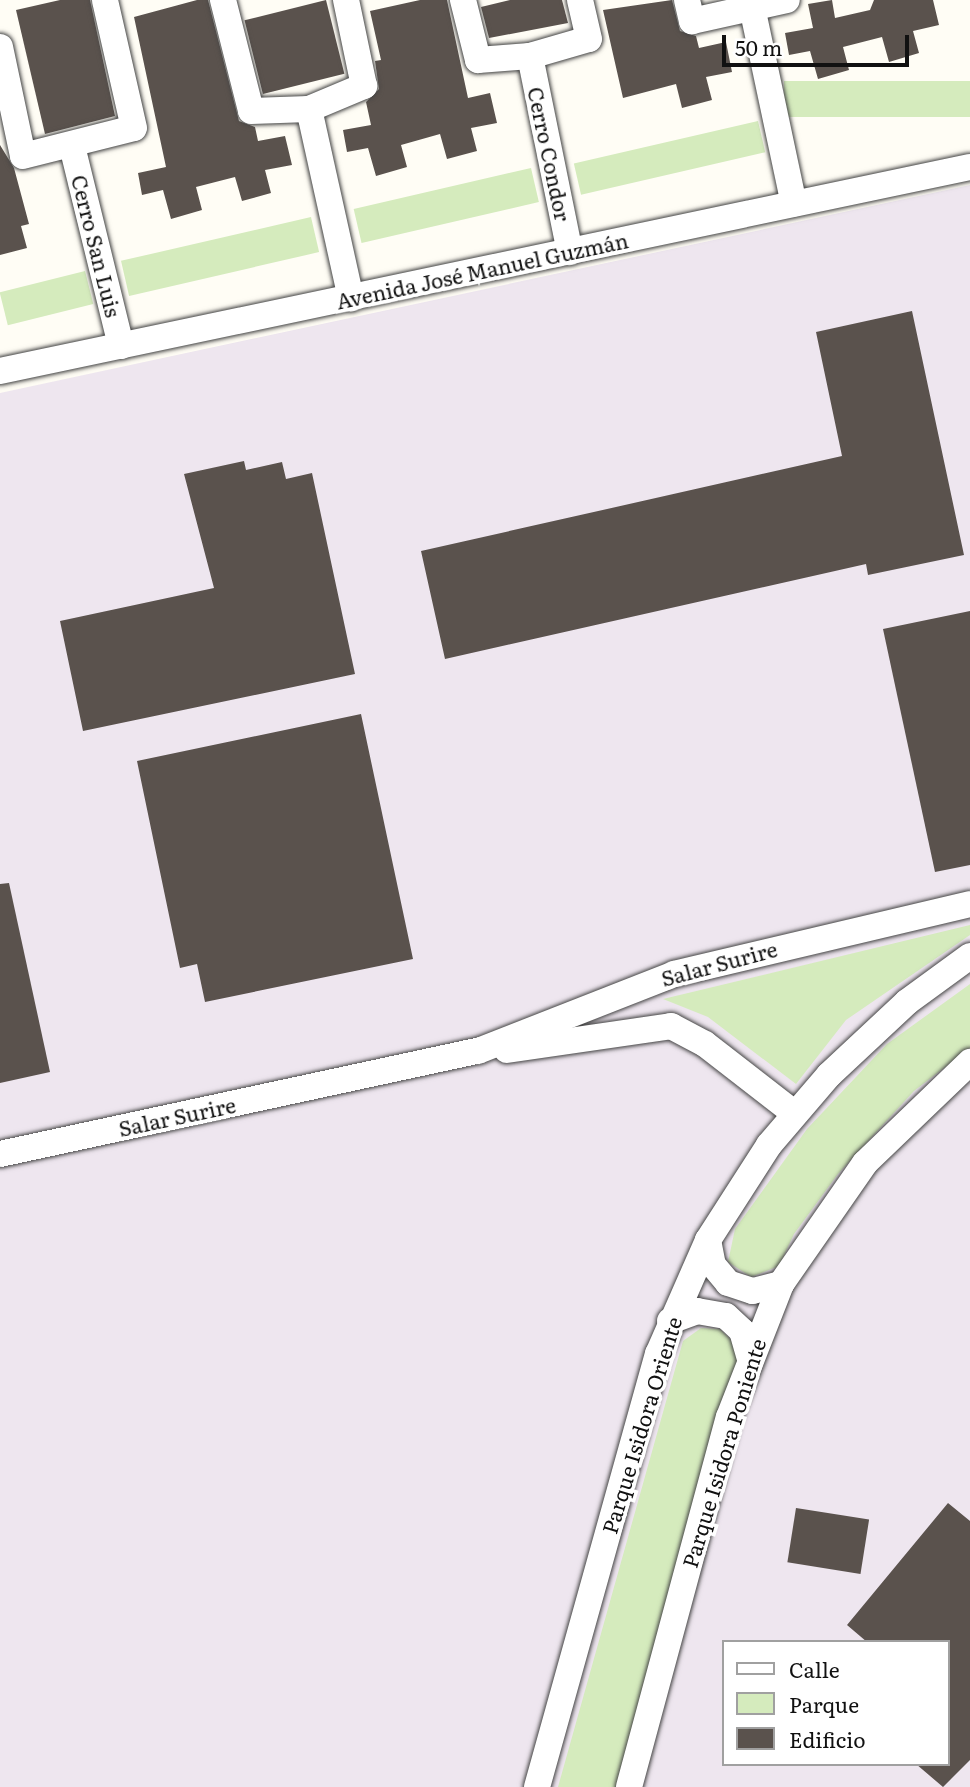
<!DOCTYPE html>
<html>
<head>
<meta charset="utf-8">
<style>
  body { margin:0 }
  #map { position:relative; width:970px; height:1787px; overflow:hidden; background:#fffdf5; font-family:Literata,serif }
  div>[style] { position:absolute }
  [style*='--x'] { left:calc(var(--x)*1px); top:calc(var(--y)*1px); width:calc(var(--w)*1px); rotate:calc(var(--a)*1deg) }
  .industrial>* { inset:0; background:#eee6ef }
  .green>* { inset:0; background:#d5ebbd; transform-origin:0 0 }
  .building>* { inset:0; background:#5a524d; transform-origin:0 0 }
  .roads { filter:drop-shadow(0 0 2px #444) drop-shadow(0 0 2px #444) }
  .minor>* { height:26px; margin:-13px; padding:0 13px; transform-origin:13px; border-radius:13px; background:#fff }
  span { translate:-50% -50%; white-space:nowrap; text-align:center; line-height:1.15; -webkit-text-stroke:7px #fff; paint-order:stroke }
  .street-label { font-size:21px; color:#111 }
  .legend { position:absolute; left:722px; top:1640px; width:228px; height:126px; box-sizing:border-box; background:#fff; border:2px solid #a0a0a0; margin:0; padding:9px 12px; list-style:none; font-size:21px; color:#111 }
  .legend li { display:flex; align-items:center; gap:14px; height:35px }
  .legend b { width:35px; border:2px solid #a0a0a0 }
  .scale { position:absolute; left:722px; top:35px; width:187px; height:32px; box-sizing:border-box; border:4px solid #111; border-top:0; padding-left:9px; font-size:21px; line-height:24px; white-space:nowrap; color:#111; -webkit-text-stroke:5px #fff; paint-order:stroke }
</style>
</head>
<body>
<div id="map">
  <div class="industrial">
    <i style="clip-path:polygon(evenodd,970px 185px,970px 1787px,0 1787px,0 393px,970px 185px,723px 1642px,947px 1642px,947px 1764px,723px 1764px,723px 1642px)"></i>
  </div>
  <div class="green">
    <i style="left:970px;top:81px;width:36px;height:186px;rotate:90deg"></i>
    <i style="left:758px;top:121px;width:32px;height:189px;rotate:77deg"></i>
    <i style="left:531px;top:168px;width:35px;height:182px;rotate:77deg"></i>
    <i style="left:311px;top:217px;width:36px;height:195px;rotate:77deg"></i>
    <i style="left:85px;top:271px;width:34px;height:88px;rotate:76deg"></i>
    <i style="clip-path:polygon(970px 925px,970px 935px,846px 1020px,796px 1084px,708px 1017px,663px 999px)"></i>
    <i style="clip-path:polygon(970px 984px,970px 1048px,914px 1091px,838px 1174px,794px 1234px,779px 1266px,751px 1277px,728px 1262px,735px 1229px,807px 1129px,887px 1044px)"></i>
    <i style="clip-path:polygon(701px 1328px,720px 1329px,734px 1343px,739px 1365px,621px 1787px,558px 1787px,683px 1341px)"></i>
  </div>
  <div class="building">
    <i style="clip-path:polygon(60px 0,90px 0,115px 116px,45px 134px,16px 10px)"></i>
    <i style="clip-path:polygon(197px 0,208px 0,239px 121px,255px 127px,258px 141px,285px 136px,292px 165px,265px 170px,271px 193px,242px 201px,235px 177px,196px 187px,202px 210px,171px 219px,163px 190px,142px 195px,138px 173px,166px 167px,134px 17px)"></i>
    <i style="left:326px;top:0;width:76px;height:84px;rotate:76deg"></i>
    <i style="clip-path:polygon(420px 0,447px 0,468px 98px,490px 93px,497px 123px,471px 128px,477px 151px,447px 159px,440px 134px,401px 145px,407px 167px,376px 176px,368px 148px,347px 152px,343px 130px,371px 125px,366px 102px,379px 89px,375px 61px,381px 60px,370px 11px)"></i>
    <i style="clip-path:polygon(510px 0,562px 0,568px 23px,489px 38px,481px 7px)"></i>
    <i style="clip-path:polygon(672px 0,680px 31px,696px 36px,699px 48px,726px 42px,732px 72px,706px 77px,712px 100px,682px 108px,676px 84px,623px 98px,603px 10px)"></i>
    <i style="clip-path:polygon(832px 0,835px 18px,870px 10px,874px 0,933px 0,939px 25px,913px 31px,919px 53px,889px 62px,882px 37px,843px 47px,849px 70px,818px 79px,810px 51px,789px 55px,785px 33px,813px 28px,808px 4px)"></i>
    <i style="clip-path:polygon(0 145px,14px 168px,29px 224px,21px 226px,27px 248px,0 255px)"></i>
    <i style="clip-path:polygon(912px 311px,964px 555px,868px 575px,866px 564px,445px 659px,421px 551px,842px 456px,816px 332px)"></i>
    <i style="clip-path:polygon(244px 461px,246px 470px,282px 462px,286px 479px,312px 473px,355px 674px,83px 731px,60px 621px,214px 588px,184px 474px)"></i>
    <i style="clip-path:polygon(970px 611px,970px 865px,935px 872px,883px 629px)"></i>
    <i style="clip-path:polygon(361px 714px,413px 959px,205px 1002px,197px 964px,180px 968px,137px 761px)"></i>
    <i style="clip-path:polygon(9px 883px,50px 1072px,0 1083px,0 884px)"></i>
    <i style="clip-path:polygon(948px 1503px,970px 1521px,970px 1760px,943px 1787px,916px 1764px,947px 1764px,947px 1642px,867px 1642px,847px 1625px)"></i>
    <i style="left:796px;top:1508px;width:74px;height:55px;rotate:9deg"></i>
  </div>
  <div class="roads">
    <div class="minor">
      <i style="--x:223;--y:0;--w:114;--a:75.8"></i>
      <i style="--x:251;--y:111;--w:58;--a:-2"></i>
      <i style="--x:309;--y:109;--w:60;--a:-22.7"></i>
      <i style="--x:364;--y:86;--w:88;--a:-101.8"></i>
      <i style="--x:463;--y:0;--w:62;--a:76"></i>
      <i style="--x:478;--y:60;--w:52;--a:-4.4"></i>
      <i style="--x:530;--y:56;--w:61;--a:-16.1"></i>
      <i style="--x:589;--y:39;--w:40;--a:-103"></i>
      <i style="--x:687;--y:0;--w:22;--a:77"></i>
      <i style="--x:692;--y:21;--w:97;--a:-12.5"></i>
      <i style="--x:752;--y:7;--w:201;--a:78"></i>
      <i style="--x:0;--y:47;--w:111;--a:78.1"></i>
      <i style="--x:23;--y:156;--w:114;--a:-14.2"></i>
      <i style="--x:134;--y:128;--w:131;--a:-102.8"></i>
      <i style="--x:530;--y:56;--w:200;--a:78.5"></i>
      <i style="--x:309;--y:109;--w:194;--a:77.5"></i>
      <i style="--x:72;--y:146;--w:206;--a:76.2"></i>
      <i style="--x:0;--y:371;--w:991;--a:-11.88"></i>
      <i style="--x:507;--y:1050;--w:166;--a:-8.3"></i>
      <i style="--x:671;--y:1026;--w:38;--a:28"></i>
      <i style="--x:705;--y:1044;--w:113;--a:37.8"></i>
      <i style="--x:0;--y:1154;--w:489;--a:-12.2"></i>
      <i style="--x:478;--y:1051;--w:211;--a:-21.4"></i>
      <i style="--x:674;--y:974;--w:304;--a:-13.3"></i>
      <i style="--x:708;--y:1240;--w:25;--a:79"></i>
      <i style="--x:713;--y:1265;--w:23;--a:50"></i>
      <i style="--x:728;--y:1283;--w:26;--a:18"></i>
      <i style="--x:753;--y:1291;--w:29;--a:-14"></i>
      <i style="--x:670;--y:1321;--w:29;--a:-20"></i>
      <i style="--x:697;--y:1311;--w:29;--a:10"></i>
      <i style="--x:726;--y:1316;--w:22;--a:43"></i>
      <i style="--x:742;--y:1331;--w:29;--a:74"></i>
      <i style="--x:537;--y:1787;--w:450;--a:-74.4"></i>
      <i style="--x:658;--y:1354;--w:124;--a:-66.3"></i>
      <i style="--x:708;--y:1240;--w:113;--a:-57.3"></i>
      <i style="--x:769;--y:1145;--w:92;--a:-49.4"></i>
      <i style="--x:829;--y:1075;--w:107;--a:-43.1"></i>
      <i style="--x:907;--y:1002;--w:78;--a:-36.1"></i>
      <i style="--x:629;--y:1787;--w:383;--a:-74.9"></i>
      <i style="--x:729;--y:1417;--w:143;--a:-68.6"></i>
      <i style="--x:781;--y:1284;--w:147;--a:-55.2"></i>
      <i style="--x:865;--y:1163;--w:146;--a:-43.9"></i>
    </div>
  </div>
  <div class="street-label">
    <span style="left:550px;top:154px;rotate:78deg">Cerro Condor</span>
    <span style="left:97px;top:246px;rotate:76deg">Cerro San Luis</span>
    <span style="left:482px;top:270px;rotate:-12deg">Avenida José Manuel Guzmán</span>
    <span style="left:719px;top:963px;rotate:-15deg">Salar Surire</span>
    <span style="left:177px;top:1116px;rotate:-12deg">Salar Surire</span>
    <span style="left:641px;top:1425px;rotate:-73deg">Parque Isidora Oriente</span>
    <span style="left:723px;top:1453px;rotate:-73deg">Parque Isidora Poniente</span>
  </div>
  <ul class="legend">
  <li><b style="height:9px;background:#fff"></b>Calle</li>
  <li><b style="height:19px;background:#d5ebbd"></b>Parque</li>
  <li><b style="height:19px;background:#5a524d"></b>Edificio</li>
  </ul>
  <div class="scale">50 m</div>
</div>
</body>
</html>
